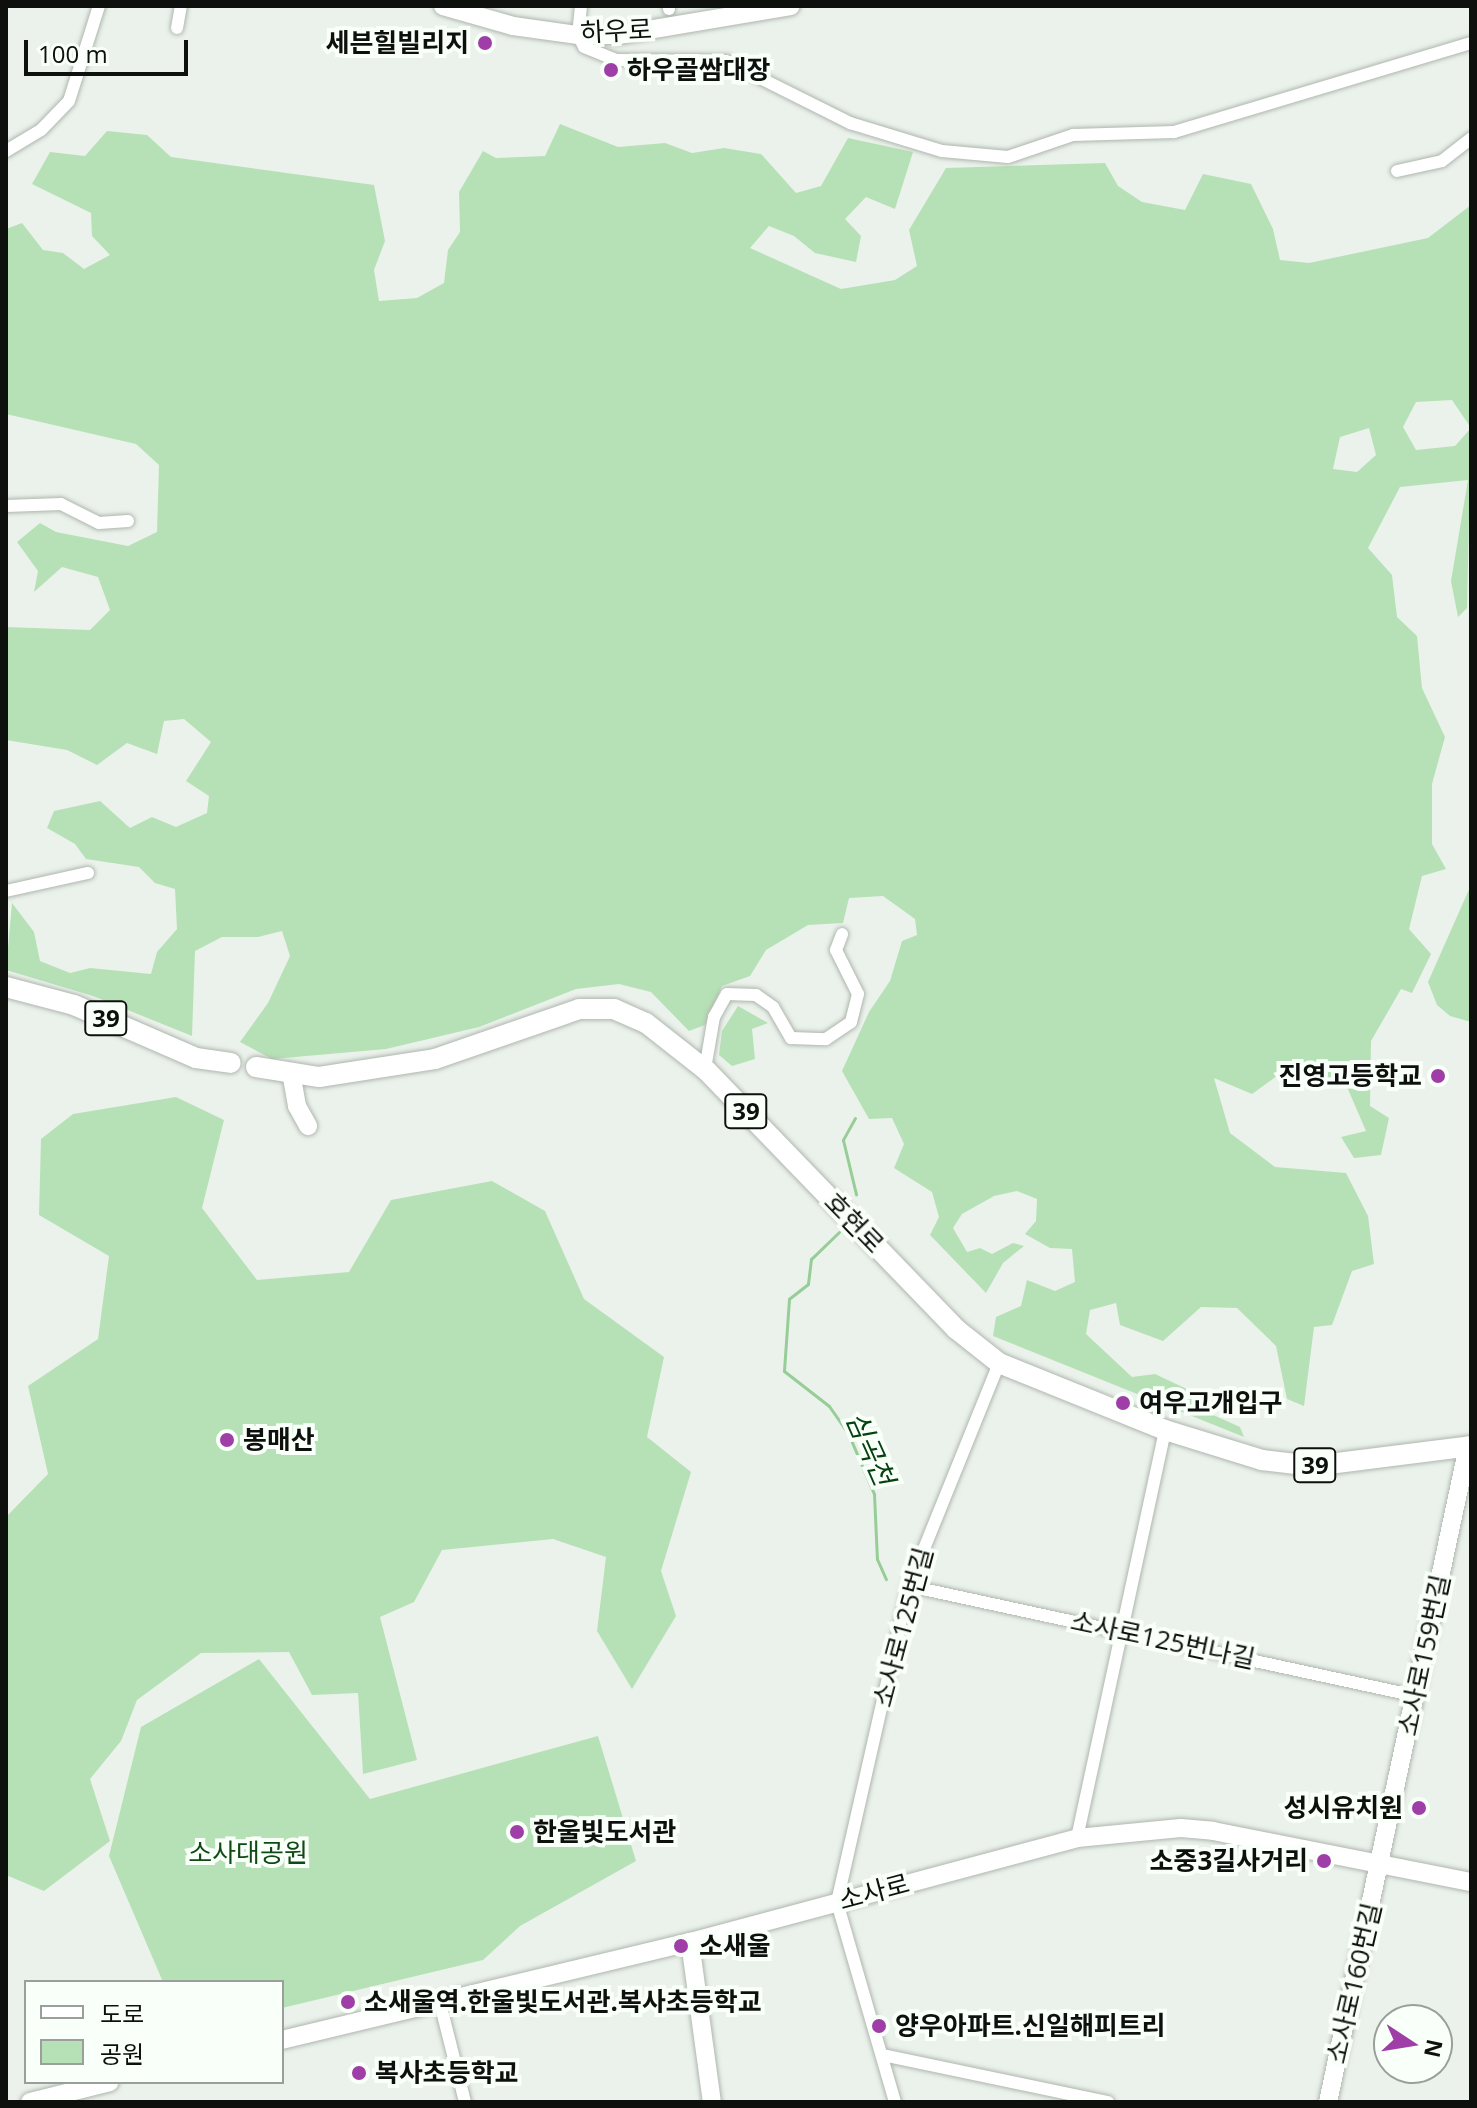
<!DOCTYPE html>
<html>
<head>
<meta charset="utf-8">
<style>
  body { margin:0 }
  #map { position:relative; width:1477px; height:2108px; overflow:hidden; background:#ebf2eb; font-family:"Open Sans","Noto Sans KR",sans-serif }
  div>[style] { position:absolute }
  [style*='--x'] { left:calc(var(--x)*1px); top:calc(var(--y)*1px); width:calc(var(--w)*1px); rotate:calc(var(--a)*1deg) }
  .green>* { inset:0; background:#b6e1b6 }
  .stream>* { height:3px; margin:-1.5px; padding:0 1.5px; transform-origin:1.5px; border-radius:1.5px; background:#97cd97 }
  .roads { filter:drop-shadow(0 0 2px #afb6af) drop-shadow(0 0 2px #afb6af) }
  .street>* { height:12px; margin:-6px; padding:0 6px; transform-origin:6px; border-radius:6px; background:#fff }
  .secondary>* { height:18px; margin:-9px; padding:0 9px; transform-origin:9px; border-radius:9px; background:#fff }
  .primary>* { height:20px; margin:-10px; padding:0 10px; transform-origin:10px; border-radius:10px; background:#fff }
  .dots>* { width:22px; height:22px; translate:-50% -50%; box-sizing:border-box; border:4px solid #f9fff9; border-radius:50% }
  span { translate:-50% -50%; white-space:nowrap; text-align:center; line-height:1.15; -webkit-text-stroke:8px #f9fff9; paint-order:stroke }
  .shield-label span { padding:2px 6px; background:#f9fff9; border:2px solid; border-radius:6px; -webkit-text-stroke-width:0 }
  .shield-label { font-size:24px; color:#0e100e; font-weight:700 }
  .street-label { font-size:26px; color:#0e100e }
  .poi-label { font-size:26px; color:#0e100e; font-weight:700 }
  .right { translate:-100% -50%; text-align:right }
  .left { translate:0 -50%; text-align:left }
  .park-label { font-size:26px; color:#104916 }
  .water-label { font-size:28px; color:#05410e; font-style:italic }
  .frame { position:absolute; inset:0; border:8px solid #0e100e; pointer-events:none }
  .legend { position:absolute; left:24px; top:1980px; width:260px; height:104px; box-sizing:border-box; background:#f9fff9; border:2px solid #9b9f9b; margin:0; padding:10px 14px; list-style:none; font-size:24px; color:#0e100e }
  .legend li { display:flex; align-items:center; gap:16px; height:40px }
  .legend b { width:40px; border:2px solid #9b9f9b }
  .north { position:absolute; left:1373px; top:2004px; width:80px; height:80px; box-sizing:border-box; background:#f9fff9; border:2px solid #9b9f9b; border-radius:50%; rotate:102deg; font-size:22px; font-weight:700; line-height:32px; text-align:center; color:#0e100e }
  .north::after { content:''; display:block; margin:auto; width:28px; height:36px; background:#9e3ea6; clip-path:polygon(50% 0,100% 100%,50% 72%,0 100%) }
  .scale { position:absolute; left:24px; top:40px; width:164px; height:36px; box-sizing:border-box; border:4px solid #0e100e; border-top:0; padding-left:10px; font-size:24px; line-height:28px; white-space:nowrap; color:#0e100e; -webkit-text-stroke:6px #f9fff9; paint-order:stroke }
</style>
</head>
<body>
<div id="map">
  <div class="green">
    <i style="clip-path:polygon(evenodd,560px 124px,618px 147px,665px 143px,692px 153px,724px 148px,761px 154px,796px 193px,821px 186px,848px 138px,913px 152px,895px 209px,866px 197px,845px 219px,861px 236px,856px 262px,815px 253px,794px 236px,769px 226px,750px 248px,841px 289px,895px 280px,917px 266px,909px 230px,946px 168px,1105px 163px,1118px 186px,1142px 202px,1185px 210px,1203px 174px,1251px 184px,1273px 229px,1280px 260px,1309px 263px,1428px 238px,1471px 205px,1471px 428px,1452px 400px,1416px 402px,1403px 427px,1416px 450px,1455px 446px,1471px 428px,1467px 608px,1458px 617px,1451px 581px,1468px 480px,1400px 487px,1368px 548px,1392px 575px,1397px 617px,1417px 636px,1422px 688px,1445px 737px,1432px 784px,1432px 844px,1446px 869px,1422px 876px,1409px 929px,1431px 954px,1412px 993px,1401px 989px,1371px 1041px,1370px 1106px,1389px 1118px,1381px 1155px,1354px 1158px,1341px 1137px,1366px 1131px,1347px 1087px,1325px 1085px,1300px 1059px,1252px 1094px,1214px 1078px,1230px 1133px,1275px 1167px,1346px 1173px,1368px 1216px,1374px 1264px,1352px 1271px,1332px 1325px,1314px 1327px,1304px 1406px,1287px 1399px,1276px 1346px,1237px 1308px,1201px 1307px,1163px 1341px,1120px 1325px,1116px 1303px,1090px 1310px,1086px 1334px,1132px 1377px,1155px 1374px,1191px 1391px,1200px 1409px,1240px 1427px,1244px 1437px,993px 1336px,996px 1317px,1021px 1306px,1027px 1280px,1055px 1291px,1075px 1282px,1072px 1249px,1050px 1248px,1025px 1234px,1036px 1221px,1037px 1199px,1017px 1191px,994px 1196px,962px 1214px,953px 1228px,967px 1252px,980px 1248px,992px 1254px,1013px 1243px,1024px 1246px,1003px 1263px,986px 1293px,930px 1235px,939px 1217px,932px 1192px,894px 1168px,904px 1144px,892px 1118px,869px 1119px,842px 1071px,869px 1012px,890px 981px,902px 941px,917px 935px,915px 919px,883px 896px,849px 898px,843px 923px,808px 925px,766px 950px,750px 976px,722px 986px,705px 1025px,689px 1031px,651px 992px,619px 984px,576px 989px,479px 1027px,386px 1049px,272px 1059px,240px 1042px,268px 1003px,290px 956px,282px 931px,258px 937px,222px 937px,195px 951px,192px 1036px,93px 996px,6px 970px,12px 903px,34px 932px,40px 961px,70px 973px,90px 968px,151px 974px,157px 952px,177px 929px,175px 889px,155px 883px,139px 867px,86px 859px,75px 844px,47px 828px,54px 811px,100px 801px,130px 828px,152px 817px,176px 827px,207px 813px,209px 796px,186px 781px,211px 742px,184px 719px,164px 721px,157px 754px,127px 743px,97px 765px,67px 750px,6px 740px,6px 627px,90px 630px,110px 610px,98px 577px,62px 567px,34px 592px,38px 571px,17px 542px,40px 523px,56px 532px,128px 546px,157px 532px,159px 465px,136px 444px,6px 414px,6px 229px,22px 223px,43px 250px,63px 253px,84px 269px,110px 255px,92px 236px,91px 213px,32px 184px,50px 152px,85px 156px,107px 131px,147px 135px,171px 157px,374px 185px,385px 241px,374px 270px,379px 301px,417px 298px,444px 283px,448px 250px,460px 232px,459px 192px,483px 151px,496px 158px,545px 156px,560px 124px,1369px 428px,1376px 455px,1357px 472px,1333px 469px,1340px 437px,1369px 428px)"></i>
    <i style="clip-path:polygon(1471px 885px,1471px 1022px,1450px 1016px,1437px 1005px,1428px 982px)"></i>
    <i style="clip-path:polygon(738px 1006px,768px 1023px,752px 1029px,755px 1059px,732px 1066px,719px 1055px,722px 1031px)"></i>
    <i style="clip-path:polygon(176px 1097px,224px 1120px,202px 1208px,257px 1280px,349px 1272px,391px 1200px,492px 1181px,545px 1211px,584px 1299px,664px 1357px,647px 1437px,691px 1472px,661px 1571px,676px 1616px,632px 1689px,597px 1631px,606px 1557px,553px 1539px,442px 1550px,414px 1602px,380px 1617px,417px 1760px,363px 1774px,358px 1693px,312px 1695px,289px 1652px,201px 1653px,137px 1700px,121px 1741px,90px 1779px,110px 1841px,44px 1891px,6px 1875px,6px 1517px,48px 1474px,28px 1386px,98px 1339px,109px 1256px,39px 1215px,41px 1139px,73px 1114px)"></i>
    <i style="clip-path:polygon(259px 1659px,370px 1799px,598px 1736px,636px 1861px,520px 1926px,483px 1960px,282px 2008px,282px 1982px,163px 1982px,109px 1856px,141px 1727px)"></i>
  </div>
  <div class="stream">
    <i style="--x:855;--y:1118;--w:25;--a:119"></i>
    <i style="--x:843;--y:1140;--w:56;--a:76.5"></i>
    <i style="--x:839;--y:1232;--w:39;--a:136"></i>
    <i style="--x:811;--y:1259;--w:25;--a:97"></i>
    <i style="--x:808;--y:1284;--w:24;--a:142"></i>
    <i style="--x:789;--y:1299;--w:72;--a:94"></i>
    <i style="--x:784;--y:1371;--w:57;--a:37.9"></i>
    <i style="--x:829;--y:1406;--w:33;--a:55"></i>
    <i style="--x:848;--y:1433;--w:66;--a:66.9"></i>
    <i style="--x:874;--y:1494;--w:65;--a:87.4"></i>
    <i style="--x:877;--y:1559;--w:22;--a:66"></i>
  </div>
  <div class="roads">
    <div class="street">
      <i style="--x:581;--y:6;--w:29;--a:96"></i>
      <i style="--x:578;--y:35;--w:13;--a:63"></i>
      <i style="--x:584;--y:47;--w:35;--a:22"></i>
      <i style="--x:617;--y:60;--w:109;--a:0.5"></i>
      <i style="--x:726;--y:61;--w:139;--a:26.6"></i>
      <i style="--x:850;--y:123;--w:96;--a:16.9"></i>
      <i style="--x:942;--y:151;--w:66;--a:5.2"></i>
      <i style="--x:1008;--y:157;--w:69;--a:-18.7"></i>
      <i style="--x:1073;--y:135;--w:101;--a:-1.7"></i>
      <i style="--x:1174;--y:132;--w:310;--a:-16.7"></i>
      <i style="--x:669;--y:9;--w:3;--a:-90"></i>
      <i style="--x:177;--y:28;--w:22;--a:-80"></i>
      <i style="--x:6;--y:151;--w:41;--a:-31"></i>
      <i style="--x:41;--y:130;--w:40;--a:-46"></i>
      <i style="--x:69;--y:101;--w:100;--a:-72.5"></i>
      <i style="--x:1397;--y:171;--w:46;--a:-12.5"></i>
      <i style="--x:1442;--y:161;--w:37;--a:-38"></i>
      <i style="--x:6;--y:506;--w:55;--a:-2.1"></i>
      <i style="--x:61;--y:504;--w:42;--a:26.6"></i>
      <i style="--x:99;--y:523;--w:29;--a:-4"></i>
      <i style="--x:6;--y:891;--w:84;--a:-12.4"></i>
      <i style="--x:705;--y:1069;--w:53;--a:-80.2"></i>
      <i style="--x:714;--y:1017;--w:26;--a:-61"></i>
      <i style="--x:727;--y:994;--w:29;--a:2"></i>
      <i style="--x:756;--y:995;--w:21;--a:35"></i>
      <i style="--x:773;--y:1007;--w:36;--a:60"></i>
      <i style="--x:791;--y:1038;--w:35;--a:2"></i>
      <i style="--x:826;--y:1039;--w:30;--a:-34"></i>
      <i style="--x:851;--y:1022;--w:29;--a:-76"></i>
      <i style="--x:858;--y:994;--w:49;--a:-116.6"></i>
      <i style="--x:836;--y:950;--w:17;--a:-69"></i>
      <i style="--x:909;--y:1586;--w:519;--a:12.24"></i>
      <i style="--x:1077;--y:1838;--w:417;--a:-77.8"></i>
      <i style="--x:440;--y:2003;--w:102;--a:75.8"></i>
      <i style="--x:883;--y:2055;--w:230;--a:11.8"></i>
      <i style="--x:895;--y:2102;--w:208;--a:-106.2"></i>
      <i style="--x:837;--y:1902;--w:324;--a:-77.2"></i>
      <i style="--x:909;--y:1586;--w:240;--a:-68"></i>
    </div>
    <div class="secondary">
      <i style="--x:443;--y:6;--w:73;--a:15.9"></i>
      <i style="--x:513;--y:26;--w:66;--a:7.9"></i>
      <i style="--x:578;--y:35;--w:40;--a:0"></i>
      <i style="--x:618;--y:35;--w:175;--a:-9.5"></i>
      <i style="--x:291;--y:1072;--w:35;--a:80"></i>
      <i style="--x:297;--y:1106;--w:23;--a:61"></i>
      <i style="--x:690;--y:1942;--w:162;--a:82.2"></i>
      <i style="--x:282;--y:2040;--w:420;--a:-13.5"></i>
      <i style="--x:690;--y:1942;--w:401;--a:-15"></i>
      <i style="--x:1077;--y:1838;--w:104;--a:-5.5"></i>
      <i style="--x:1181;--y:1828;--w:32;--a:5"></i>
      <i style="--x:1213;--y:1831;--w:263;--a:11.2"></i>
      <i style="--x:30;--y:2102;--w:82;--a:-14"></i>
      <i style="--x:1328;--y:2102;--w:671;--a:-77.95"></i>
    </div>
    <div class="primary">
      <i style="--x:6;--y:987;--w:70;--a:14.8"></i>
      <i style="--x:74;--y:1005;--w:133;--a:23.5"></i>
      <i style="--x:196;--y:1058;--w:35;--a:8"></i>
      <i style="--x:256;--y:1067;--w:64;--a:9"></i>
      <i style="--x:319;--y:1077;--w:117;--a:-8.8"></i>
      <i style="--x:435;--y:1059;--w:152;--a:-19.1"></i>
      <i style="--x:579;--y:1009;--w:35;--a:0"></i>
      <i style="--x:614;--y:1009;--w:35;--a:24"></i>
      <i style="--x:646;--y:1023;--w:78;--a:38.2"></i>
      <i style="--x:707;--y:1071;--w:359;--a:46"></i>
      <i style="--x:956;--y:1329;--w:55;--a:38.3"></i>
      <i style="--x:999;--y:1363;--w:179;--a:22"></i>
      <i style="--x:1165;--y:1430;--w:102;--a:17.2"></i>
      <i style="--x:1262;--y:1460;--w:51;--a:6.7"></i>
      <i style="--x:1313;--y:1466;--w:159;--a:-7.2"></i>
    </div>
  </div>
  <div class="dots">
    <i style="left:485px;top:43px;background:#9e3ea6"></i>
    <i style="left:611px;top:70px;background:#9e3ea6"></i>
    <i style="left:1438px;top:1076px;background:#9e3ea6"></i>
    <i style="left:1123px;top:1403px;background:#9e3ea6"></i>
    <i style="left:227px;top:1440px;background:#9e3ea6"></i>
    <i style="left:1419px;top:1808px;background:#9e3ea6"></i>
    <i style="left:517px;top:1832px;background:#9e3ea6"></i>
    <i style="left:1324px;top:1861px;background:#9e3ea6"></i>
    <i style="left:681px;top:1946px;background:#9e3ea6"></i>
    <i style="left:348px;top:2002px;background:#9e3ea6"></i>
    <i style="left:879px;top:2026px;background:#9e3ea6"></i>
    <i style="left:359px;top:2073px;background:#9e3ea6"></i>
  </div>
  <div class="shield-label">
    <span style="left:106px;top:1018px">39</span>
    <span style="left:746px;top:1111px">39</span>
    <span style="left:1315px;top:1465px">39</span>
  </div>
  <div class="street-label">
    <span style="left:616px;top:31px;rotate:-3deg">하우로</span>
    <span style="left:854px;top:1223px;rotate:46deg">호현로</span>
    <span style="left:903px;top:1627px;rotate:-75deg">소사로125번길</span>
    <span style="left:1163px;top:1640px;rotate:12deg">소사로125번나길</span>
    <span style="left:1424px;top:1655px;rotate:-78deg">소사로159번길</span>
    <span style="left:874px;top:1892px;rotate:-15deg">소사로</span>
    <span style="left:1354px;top:1983px;rotate:-77deg">소사로160번길</span>
  </div>
  <div class="poi-label">
    <span class="right" style="left:469px;top:43px">세븐힐빌리지</span>
    <span class="left" style="left:627px;top:70px">하우골쌈대장</span>
    <span class="right" style="left:1422px;top:1076px">진영고등학교</span>
    <span class="left" style="left:1139px;top:1403px">여우고개입구</span>
    <span class="left" style="left:243px;top:1440px">봉매산</span>
    <span class="right" style="left:1403px;top:1808px">성시유치원</span>
    <span class="left" style="left:533px;top:1832px">한울빛도서관</span>
    <span class="right" style="left:1308px;top:1861px">소중3길사거리</span>
    <span class="left" style="left:699px;top:1946px">소새울</span>
    <span class="left" style="left:364px;top:2002px">소새울역.한울빛도서관.복사초등학교</span>
    <span class="left" style="left:895px;top:2026px">양우아파트.신일해피트리</span>
    <span class="left" style="left:375px;top:2073px">복사초등학교</span>
  </div>
  <div class="park-label">
    <span style="left:248px;top:1853px">소사대공원</span>
  </div>
  <div class="water-label">
    <span style="left:871px;top:1448px;rotate:66deg">심곡천</span>
  </div>
  <div class="frame"></div>
  <ul class="legend">
  <li><b style="height:10px;background:#fff"></b>도로</li>
  <li><b style="height:22px;background:#b6e1b6"></b>공원</li>
  </ul>
  <div class="north">N</div>
  <div class="scale">100 m</div>
</div>
</body>
</html>
